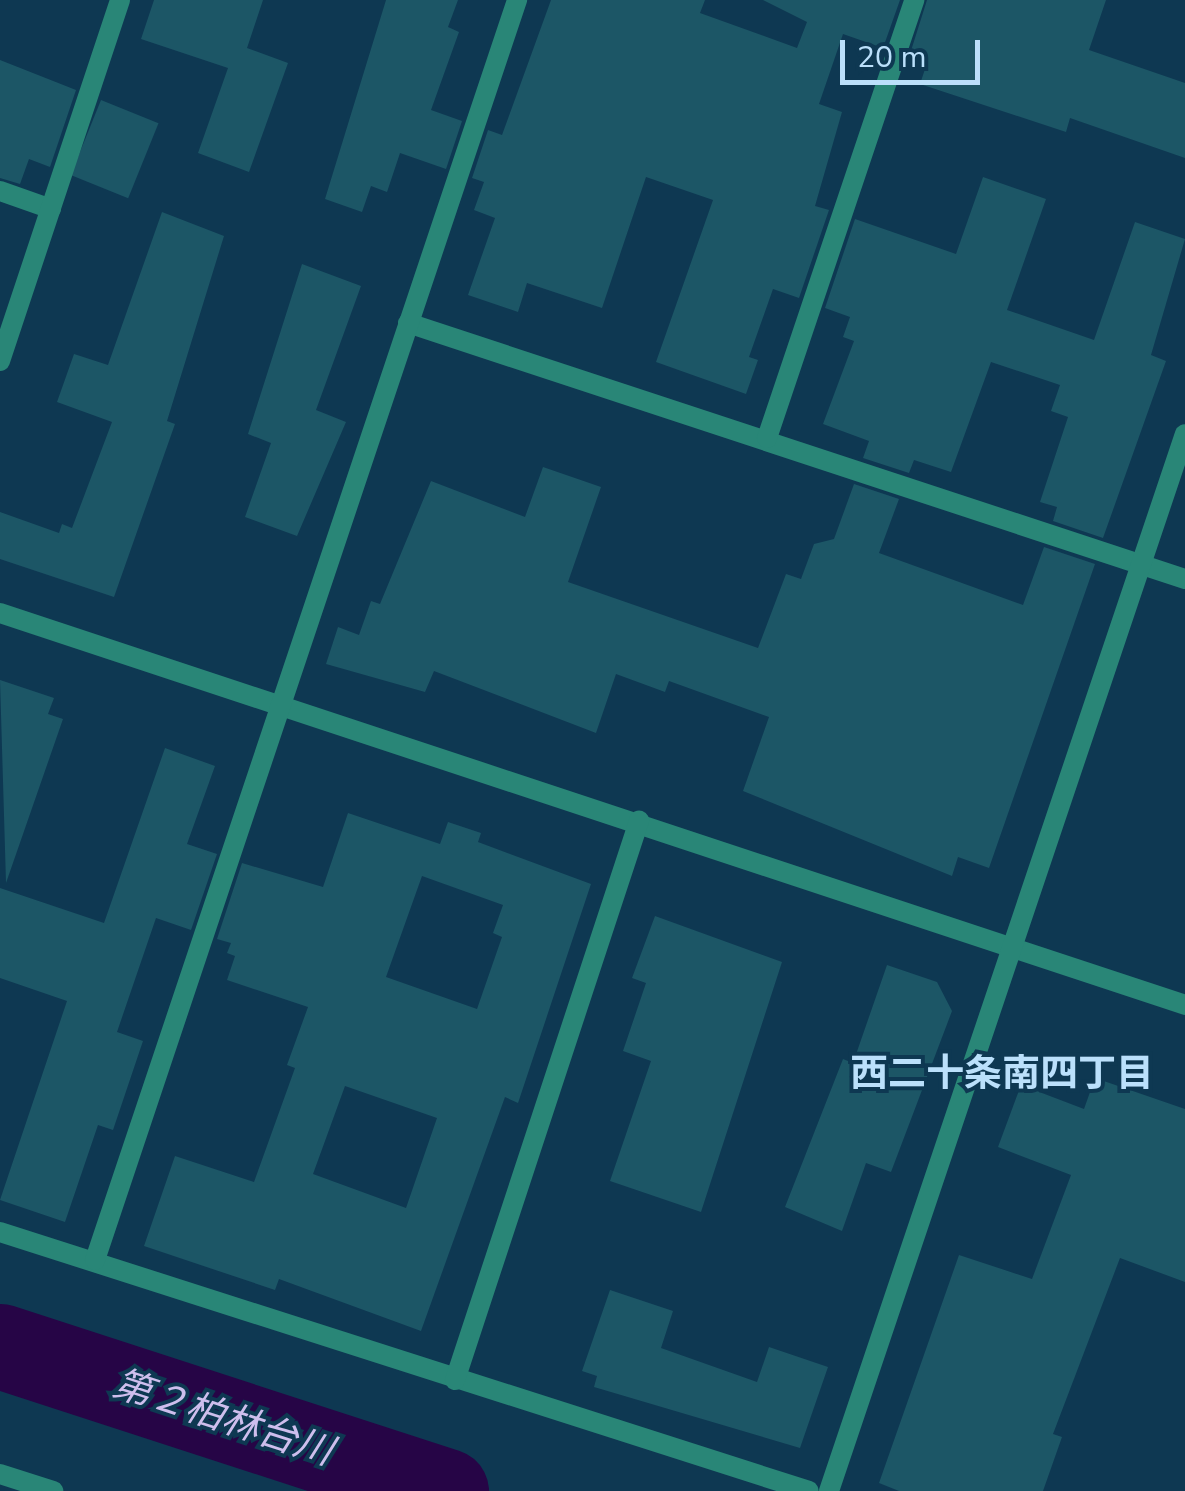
<!DOCTYPE html>
<html>
<head>
<meta charset="utf-8">
<style>
  body { margin:0 }
  #map { position:relative; width:1185px; height:1491px; overflow:hidden; background:#0e3852; font-family:"Nunito Sans","Noto Sans JP",sans-serif }
  div>[style] { position:absolute }
  [style*='--x'] { left:calc(var(--x)*1px); top:calc(var(--y)*1px); width:calc(var(--w)*1px); rotate:calc(var(--a)*1deg) }
  .river>* { height:85px; margin:-42.5px; padding:0 42.5px; transform-origin:42.5px; border-radius:42.5px; background:#260546 }
  .building>* { inset:0; background:#1c5666; transform-origin:0 0 }
  .street>* { height:20px; margin:-10px; padding:0 10px; transform-origin:10px; border-radius:10px; background:#298677 }
  span { translate:-50% -50%; white-space:nowrap; text-align:center; line-height:1.15; -webkit-text-stroke:8px #0e3852; paint-order:stroke }
  .neighbourhood-label { font-size:38px; color:#bbe0fb; font-weight:700 }
  .water-label { font-size:38px; color:#cebeed; font-style:italic }
  .scale { position:absolute; left:840px; top:40px; width:140px; height:45px; box-sizing:border-box; border:5px solid #bbe0fb; border-top:0; padding-left:12px; font-size:30px; line-height:35px; white-space:nowrap; color:#bbe0fb; -webkit-text-stroke:8px #0e3852; paint-order:stroke }
</style>
</head>
<body>
<div id="map">
  <div class="river">
    <i style="--x:0;--y:1346;--w:469;--a:18"></i>
  </div>
  <div class="building">
    <i style="clip-path:polygon(154px 0,263px 0,247px 48px,288px 63px,249px 172px,198px 153px,228px 68px,141px 39px)"></i>
    <i style="clip-path:polygon(386px 0,458px 0,448px 27px,459px 32px,431px 110px,462px 121px,446px 169px,400px 153px,387px 192px,371px 186px,362px 212px,325px 199px)"></i>
    <i style="clip-path:polygon(551px 0,705px 0,700px 13px,797px 48px,807px 22px,763px 0,900px 0,883px 48px,843px 34px,819px 104px,842px 112px,815px 206px,829px 210px,799px 298px,773px 289px,749px 357px,758px 360px,746px 394px,656px 362px,713px 200px,646px 177px,602px 308px,527px 283px,518px 312px,468px 295px,495px 218px,474px 210px,484px 182px,472px 178px,488px 130px,502px 135px)"></i>
    <i style="clip-path:polygon(927px 0,1106px 0,1089px 50px,1185px 83px,1185px 158px,1070px 118px,1066px 132px,920px 84px,927px 63px,909px 57px)"></i>
    <i style="clip-path:polygon(0 60px,76px 90px,50px 167px,29px 159px,20px 184px,0 178px)"></i>
    <i style="left:101px;top:100px;width:62px;height:81px;rotate:22deg"></i>
    <i style="clip-path:polygon(983px 177px,1046px 199px,1007px 310px,1094px 340px,1135px 222px,1185px 239px,1151px 355px,1166px 361px,1103px 538px,1053px 521px,1057px 507px,1040px 502px,1068px 417px,1051px 411px,1060px 385px,991px 362px,951px 472px,914px 460px,909px 473px,863px 458px,869px 441px,823px 424px,854px 341px,843px 337px,850px 317px,825px 308px,855px 219px,956px 254px)"></i>
    <i style="clip-path:polygon(162px 212px,224px 236px,167px 421px,175px 424px,114px 597px,0 559px,0 512px,59px 533px,62px 524px,72px 528px,112px 422px,57px 402px,74px 354px,108px 365px)"></i>
    <i style="clip-path:polygon(302px 264px,361px 286px,316px 410px,346px 422px,297px 536px,245px 517px,271px 443px,248px 434px)"></i>
    <i style="clip-path:polygon(543px 467px,601px 487px,568px 582px,758px 648px,786px 574px,801px 579px,814px 544px,834px 539px,854px 484px,899px 499px,879px 553px,1023px 605px,1044px 547px,1095px 564px,989px 868px,958px 857px,952px 876px,743px 791px,769px 717px,669px 681px,665px 692px,616px 674px,596px 733px,434px 671px,425px 692px,326px 664px,338px 627px,359px 635px,371px 601px,380px 604px,431px 481px,525px 517px)"></i>
    <i style="clip-path:polygon(0 680px,54px 698px,48px 714px,63px 719px,6px 883px)"></i>
    <i style="clip-path:polygon(165px 748px,215px 766px,187px 844px,217px 854px,191px 930px,156px 918px,117px 1032px,143px 1041px,113px 1130px,98px 1125px,65px 1222px,0 1200px,67px 1001px,0 978px,0 888px,104px 923px)"></i>
    <i style="clip-path:polygon(evenodd,348px 813px,440px 844px,448px 822px,481px 833px,478px 842px,591px 884px,518px 1103px,505px 1097px,421px 1331px,279px 1279px,275px 1290px,144px 1246px,175px 1156px,254px 1182px,295px 1068px,287px 1065px,308px 1007px,227px 980px,235px 956px,227px 953px,231px 943px,217px 939px,242px 863px,323px 887px,348px 813px,422px 876px,503px 905px,493px 933px,502px 937px,477px 1009px,386px 977px,422px 876px,348px 813px,345px 1086px,437px 1118px,406px 1208px,313px 1174px,345px 1086px)"></i>
    <i style="clip-path:polygon(655px 916px,782px 962px,701px 1212px,610px 1181px,651px 1061px,623px 1051px,646px 983px,632px 978px)"></i>
    <i style="clip-path:polygon(887px 965px,937px 982px,952px 1011px,891px 1172px,866px 1163px,842px 1231px,785px 1207px,843px 1059px,853px 1063px)"></i>
    <i style="clip-path:polygon(1095px 1078px,1185px 1109px,1185px 1282px,1120px 1258px,1053px 1434px,1062px 1437px,1043px 1491px,899px 1491px,879px 1483px,959px 1255px,1032px 1279px,1071px 1175px,998px 1147px,1021px 1085px,1084px 1109px)"></i>
    <i style="clip-path:polygon(610px 1290px,673px 1311px,661px 1348px,757px 1382px,769px 1347px,828px 1367px,800px 1448px,594px 1387px,597px 1376px,582px 1371px)"></i>
  </div>
  <div class="street">
    <i style="--x:0;--y:191;--w:54;--a:19.4"></i>
    <i style="--x:408;--y:323;--w:818;--a:18.24"></i>
    <i style="--x:0;--y:361;--w:380;--a:-71.6"></i>
    <i style="--x:767;--y:438;--w:462;--a:-71.4"></i>
    <i style="--x:0;--y:613;--w:1248;--a:18.3"></i>
    <i style="--x:0;--y:1232;--w:849;--a:17.75"></i>
    <i style="--x:95;--y:1260;--w:1329;--a:-71.48"></i>
    <i style="--x:455;--y:1380;--w:589;--a:-71.78"></i>
    <i style="--x:0;--y:1474;--w:56;--a:17.8"></i>
    <i style="--x:829;--y:1491;--w:1115;--a:-71.39"></i>
  </div>
  <div class="neighbourhood-label">
    <span style="left:1002px;top:1074px">西二十条南四丁目</span>
  </div>
  <div class="water-label">
    <span style="left:223px;top:1418px;rotate:18deg">第２柏林台川</span>
  </div>
  <div class="scale">20 m</div>
</div>
</body>
</html>
